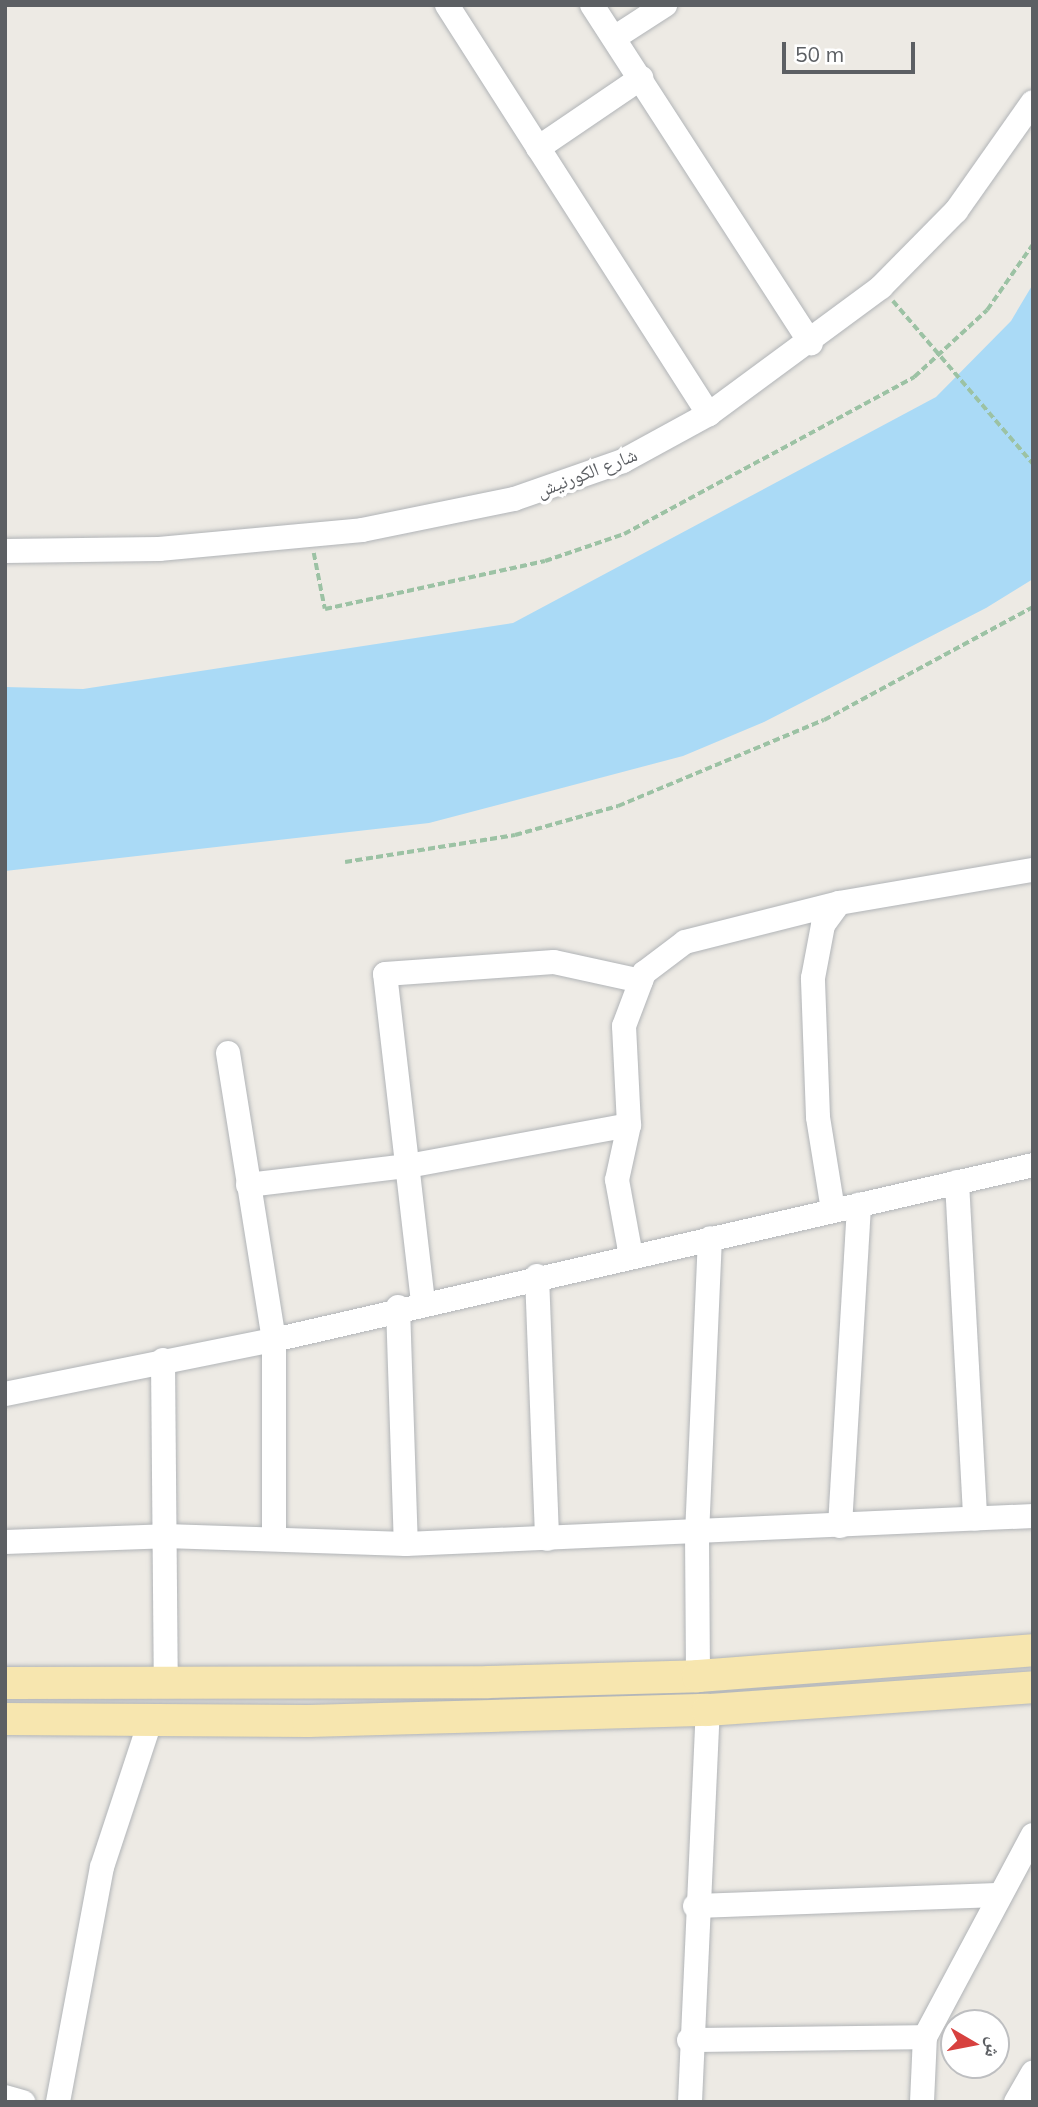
<!DOCTYPE html>
<html>
<head>
<meta charset="utf-8">
<style>
  body { margin:0 }
  #map { position:relative; width:1038px; height:2107px; overflow:hidden; background:#edeae4; font-family:Mulish,"Noto Naskh Arabic",sans-serif }
  div>[style] { position:absolute }
  [style*='--x'] { left:calc(var(--x)*1px); top:calc(var(--y)*1px); width:calc(var(--w)*1px); rotate:calc(var(--a)*1deg) }
  .water>* { inset:0; background:#aadaf6 }
  .path>* { height:3.5px; margin-top:-1.75px; transform-origin:0; background:repeating-linear-gradient(90deg,#9cc2a4 0 7px,transparent 0 10.5px) }
  .roads { filter:drop-shadow(0 0 2px #b1b4b7) drop-shadow(0 0 2px #b1b4b7) }
  .minor>* { height:24px; margin:-12px; padding:0 12px; transform-origin:12px; border-radius:12px; background:#fff }
  .major>* { height:32px; margin:-16px; padding:0 16px; transform-origin:16px; border-radius:16px; background:#f7e6af }
  span { translate:-50% -50%; white-space:nowrap; text-align:center; line-height:1.15; -webkit-text-stroke:7px #fff; paint-order:stroke }
  .street-label { font-size:19px; color:#5c5f63 }
  .frame { position:absolute; inset:0; border:7px solid #5c5f63; pointer-events:none }
  .north { position:absolute; left:940px; top:2009px; width:70px; height:70px; box-sizing:border-box; background:#fff; border:2px solid #bebfc1; border-radius:50%; rotate:100deg; font-size:19px; font-weight:700; line-height:28px; text-align:center; color:#5c5f63 }
  .north::after { content:''; display:block; margin:auto; width:24px; height:32px; background:#d7413f; clip-path:polygon(50% 0,100% 100%,50% 72%,0 100%) }
  .scale { position:absolute; left:782px; top:42px; width:133px; height:32px; box-sizing:border-box; border:4px solid #5c5f63; border-top:0; padding-left:9px; font-size:21px; line-height:24px; white-space:nowrap; color:#5c5f63; -webkit-text-stroke:5px #fff; paint-order:stroke }
</style>
</head>
<body>
<div id="map">
  <div class="water">
    <i style="clip-path:polygon(1033px 284px,1033px 579px,986px 608px,764px 722px,683px 756px,429px 823px,5px 871px,5px 687px,83px 689px,513px 623px,936px 397px,1011px 321px)"></i>
  </div>
  <div class="path">
    <i style="--x:893;--y:301;--w:215;--a:49.3"></i>
    <i style="--x:314;--y:553;--w:57;--a:78.9"></i>
    <i style="--x:325;--y:609;--w:225;--a:-12.3"></i>
    <i style="--x:545;--y:561;--w:83;--a:-18.9"></i>
    <i style="--x:624;--y:534;--w:330;--a:-28.4"></i>
    <i style="--x:914;--y:377;--w:99;--a:-42.5"></i>
    <i style="--x:987;--y:310;--w:80;--a:-55.1"></i>
    <i style="--x:345;--y:862;--w:172;--a:-9"></i>
    <i style="--x:515;--y:835;--w:107;--a:-15.7"></i>
    <i style="--x:618;--y:806;--w:223;--a:-22.7"></i>
    <i style="--x:824;--y:720;--w:238;--a:-28.4"></i>
  </div>
  <div class="roads">
    <div class="minor">
      <i style="--x:447;--y:5;--w:486;--a:57.4"></i>
      <i style="--x:592;--y:5;--w:403;--a:57.1"></i>
      <i style="--x:614;--y:38;--w:61;--a:-32.9"></i>
      <i style="--x:538;--y:148;--w:125;--a:-34.2"></i>
      <i style="--x:5;--y:551;--w:154;--a:-0.7"></i>
      <i style="--x:159;--y:549;--w:204;--a:-5.3"></i>
      <i style="--x:362;--y:530;--w:155;--a:-11.5"></i>
      <i style="--x:514;--y:499;--w:115;--a:-19.2"></i>
      <i style="--x:623;--y:461;--w:98;--a:-28.7"></i>
      <i style="--x:709;--y:414;--w:214;--a:-36.4"></i>
      <i style="--x:881;--y:287;--w:107;--a:-45.4"></i>
      <i style="--x:956;--y:211;--w:133;--a:-54.8"></i>
      <i style="--x:228;--y:1053;--w:291;--a:80.9"></i>
      <i style="--x:274;--y:1340;--w:199;--a:90"></i>
      <i style="--x:629;--y:1125;--w:99;--a:-92.9"></i>
      <i style="--x:624;--y:1026;--w:57;--a:-69.3"></i>
      <i style="--x:644;--y:973;--w:51;--a:-37.1"></i>
      <i style="--x:685;--y:942;--w:159;--a:-14.2"></i>
      <i style="--x:839;--y:903;--w:197;--a:-9.7"></i>
      <i style="--x:957;--y:1182;--w:337;--a:86.9"></i>
      <i style="--x:248;--y:1185;--w:161;--a:-6.8"></i>
      <i style="--x:408;--y:1166;--w:225;--a:-10.5"></i>
      <i style="--x:629;--y:1125;--w:56;--a:102.3"></i>
      <i style="--x:617;--y:1180;--w:77;--a:79.6"></i>
      <i style="--x:833;--y:1210;--w:94;--a:-99.2"></i>
      <i style="--x:818;--y:1117;--w:139;--a:-92.1"></i>
      <i style="--x:813;--y:978;--w:54;--a:-79.3"></i>
      <i style="--x:823;--y:925;--w:27;--a:-54"></i>
      <i style="--x:537;--y:1276;--w:263;--a:87.8"></i>
      <i style="--x:423;--y:1302;--w:330;--a:-96.6"></i>
      <i style="--x:385;--y:974;--w:169;--a:-4.1"></i>
      <i style="--x:554;--y:962;--w:89;--a:12.3"></i>
      <i style="--x:398;--y:1307;--w:237;--a:88.1"></i>
      <i style="--x:163;--y:1360;--w:324;--a:89.5"></i>
      <i style="--x:5;--y:1394;--w:274;--a:-11.4"></i>
      <i style="--x:274;--y:1340;--w:779;--a:-12.98"></i>
      <i style="--x:840;--y:1526;--w:322;--a:-86.6"></i>
      <i style="--x:5;--y:1542;--w:160;--a:-2.1"></i>
      <i style="--x:165;--y:1536;--w:241;--a:1.9"></i>
      <i style="--x:406;--y:1544;--w:628;--a:-2.56"></i>
      <i style="--x:698;--y:1676;--w:141;--a:-90.4"></i>
      <i style="--x:697;--y:1535;--w:297;--a:-87.5"></i>
      <i style="--x:695;--y:1906;--w:304;--a:-2.1"></i>
      <i style="--x:689;--y:2040;--w:236;--a:-0.7"></i>
      <i style="--x:5;--y:2097;--w:19;--a:16"></i>
      <i style="--x:58;--y:2102;--w:239;--a:-79.4"></i>
      <i style="--x:102;--y:1867;--w:153;--a:-71.7"></i>
      <i style="--x:690;--y:2102;--w:392;--a:-87.4"></i>
      <i style="--x:922;--y:2102;--w:65;--a:-87.4"></i>
      <i style="--x:925;--y:2037;--w:229;--a:-61.9"></i>
      <i style="--x:1016;--y:2102;--w:34;--a:-60"></i>
    </div>
    <div class="major">
      <i style="--x:5;--y:1683;--w:483;--a:-0.1"></i>
      <i style="--x:488;--y:1682;--w:210;--a:-1.6"></i>
      <i style="--x:698;--y:1676;--w:336;--a:-4.4"></i>
      <i style="--x:5;--y:1719;--w:303;--a:0.4"></i>
      <i style="--x:308;--y:1721;--w:400;--a:-1.6"></i>
      <i style="--x:708;--y:1710;--w:326;--a:-4"></i>
    </div>
  </div>
  <div class="street-label">
    <span style="left:587px;top:473px;rotate:-21deg">شارع الكورنيش</span>
  </div>
  <div class="frame"></div>
  <div class="north">ش</div>
  <div class="scale">50 m</div>
</div>
</body>
</html>
